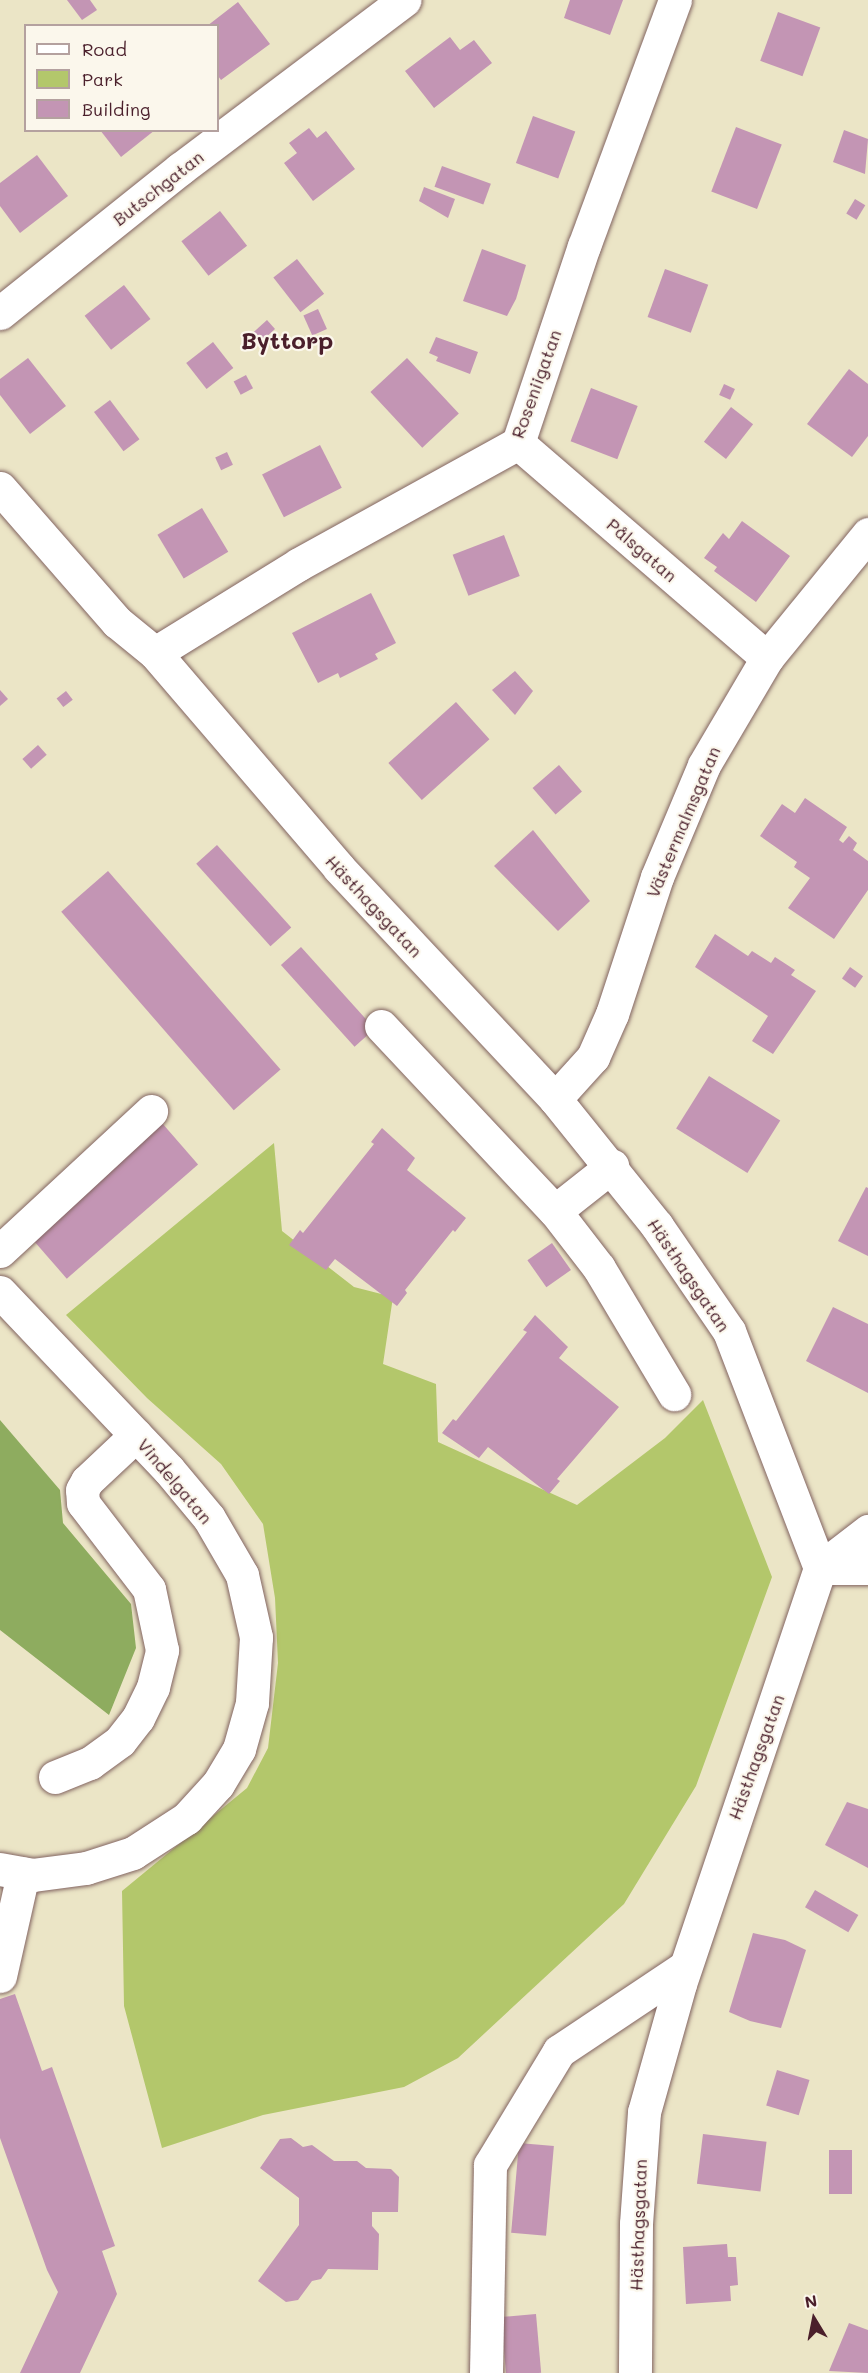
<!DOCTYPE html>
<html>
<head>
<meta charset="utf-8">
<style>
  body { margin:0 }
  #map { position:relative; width:868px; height:2373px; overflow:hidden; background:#ebe5c6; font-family:Mali,sans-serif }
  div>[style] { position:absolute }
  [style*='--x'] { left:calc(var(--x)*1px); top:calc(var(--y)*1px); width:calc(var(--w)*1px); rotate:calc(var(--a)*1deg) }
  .green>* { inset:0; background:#b3c76b }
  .forest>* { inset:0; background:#8eac5f }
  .building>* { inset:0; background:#c395b4; transform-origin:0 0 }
  .roads { filter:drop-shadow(0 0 2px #826461) drop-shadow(0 0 2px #826461) }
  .minor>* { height:33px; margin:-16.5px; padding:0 16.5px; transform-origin:16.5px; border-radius:16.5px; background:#fff }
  span { translate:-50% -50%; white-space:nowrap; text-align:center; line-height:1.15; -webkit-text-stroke:4.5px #fbf7ec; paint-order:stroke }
  .street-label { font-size:18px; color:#4a1f2b }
  .district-label { font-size:24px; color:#4a1f2b; font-weight:700 }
  .legend { position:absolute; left:24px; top:24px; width:195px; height:108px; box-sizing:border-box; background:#fbf7ec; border:2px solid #b4a19f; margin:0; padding:8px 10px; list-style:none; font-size:18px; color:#4a1f2b }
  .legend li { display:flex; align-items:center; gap:12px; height:30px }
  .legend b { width:30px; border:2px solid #b4a19f }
  .north { position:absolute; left:784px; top:2289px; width:60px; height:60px; -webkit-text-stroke:4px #fbf7ec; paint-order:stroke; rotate:350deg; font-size:16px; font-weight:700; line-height:24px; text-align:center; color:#4a1f2b }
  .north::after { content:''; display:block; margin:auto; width:21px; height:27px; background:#4a1f2b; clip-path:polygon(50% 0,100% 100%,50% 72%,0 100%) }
</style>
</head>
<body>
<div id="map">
  <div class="green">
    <i style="clip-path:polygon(274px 1143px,282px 1231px,354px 1287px,393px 1297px,383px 1364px,436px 1384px,438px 1442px,577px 1505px,665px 1438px,703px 1400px,772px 1577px,696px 1786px,624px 1904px,458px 2058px,404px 2087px,263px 2115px,162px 2148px,124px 2006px,122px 1891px,247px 1788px,268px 1748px,278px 1663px,275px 1598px,263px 1524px,221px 1464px,147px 1398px,66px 1315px)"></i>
  </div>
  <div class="forest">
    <i style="clip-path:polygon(0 1420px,60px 1490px,63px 1523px,131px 1604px,136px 1648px,109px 1715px,0 1630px)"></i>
  </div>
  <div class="building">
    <i style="clip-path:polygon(67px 0,90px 0,97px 10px,82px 20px)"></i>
    <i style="clip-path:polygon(570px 0,623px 0,610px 35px,564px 18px)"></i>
    <i style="clip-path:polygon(238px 2px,270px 44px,221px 80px,218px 76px,218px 26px,207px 26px)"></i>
    <i style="left:778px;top:12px;width:45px;height:52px;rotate:20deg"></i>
    <i style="clip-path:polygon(450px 37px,460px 50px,474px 40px,492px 63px,434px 108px,405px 71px)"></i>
    <i style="left:533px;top:116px;width:45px;height:50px;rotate:20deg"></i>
    <i style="left:736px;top:127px;width:49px;height:69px;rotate:21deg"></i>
    <i style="clip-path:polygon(309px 128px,317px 138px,326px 131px,355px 169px,313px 201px,284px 163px,297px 153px,289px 143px)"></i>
    <i style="clip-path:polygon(100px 130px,155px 130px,121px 157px)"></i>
    <i style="clip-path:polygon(844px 130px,868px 139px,865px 174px,833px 162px)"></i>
    <i style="clip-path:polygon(37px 155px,68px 196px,20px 233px,0 206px,0 183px)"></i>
    <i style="left:442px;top:166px;width:52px;height:22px;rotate:20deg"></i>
    <i style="clip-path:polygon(424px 187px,455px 199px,448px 218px,419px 201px)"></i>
    <i style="left:855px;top:199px;width:12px;height:17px;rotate:31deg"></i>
    <i style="left:220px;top:211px;width:44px;height:49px;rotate:52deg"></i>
    <i style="clip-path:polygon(482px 249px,526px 265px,516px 299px,507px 316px,463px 301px)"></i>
    <i style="left:297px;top:259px;width:44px;height:30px;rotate:52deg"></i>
    <i style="left:665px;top:269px;width:46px;height:51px;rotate:20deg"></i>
    <i style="left:124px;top:285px;width:43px;height:50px;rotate:52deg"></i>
    <i style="left:318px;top:309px;width:22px;height:16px;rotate:66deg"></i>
    <i style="left:267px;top:320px;width:12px;height:25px;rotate:48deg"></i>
    <i style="clip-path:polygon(436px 337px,478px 352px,470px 374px,436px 361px,438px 357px,429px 353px)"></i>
    <i style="left:213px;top:342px;width:33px;height:34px;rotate:52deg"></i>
    <i style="clip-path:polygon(28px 358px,66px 406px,30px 434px,0 395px,0 379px)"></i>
    <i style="left:407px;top:358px;width:76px;height:50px;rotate:47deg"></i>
    <i style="clip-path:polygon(849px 369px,868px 384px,868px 436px,852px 457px,807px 424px)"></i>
    <i style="left:246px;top:375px;width:15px;height:14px;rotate:62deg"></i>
    <i style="left:724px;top:384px;width:12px;height:12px;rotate:24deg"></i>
    <i style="left:591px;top:388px;width:50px;height:57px;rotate:21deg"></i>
    <i style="left:110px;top:400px;width:49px;height:20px;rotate:53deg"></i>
    <i style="left:731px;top:407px;width:28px;height:44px;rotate:38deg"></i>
    <i style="left:320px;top:445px;width:48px;height:65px;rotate:63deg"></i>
    <i style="left:227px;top:452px;width:14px;height:13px;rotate:65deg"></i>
    <i style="left:202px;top:508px;width:51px;height:52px;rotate:59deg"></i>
    <i style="clip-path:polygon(742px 521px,790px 556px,756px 602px,714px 571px,717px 567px,704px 558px,723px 533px,729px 539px)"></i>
    <i style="left:504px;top:535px;width:44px;height:55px;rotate:69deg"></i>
    <i style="clip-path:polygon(371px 593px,396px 643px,375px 654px,378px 659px,340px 678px,338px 673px,318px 683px,292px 633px)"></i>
    <i style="clip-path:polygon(515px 671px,533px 691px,515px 715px,492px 690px)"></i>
    <i style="clip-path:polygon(0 690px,8px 699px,0 706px)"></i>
    <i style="left:66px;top:691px;width:11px;height:12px;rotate:52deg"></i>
    <i style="left:456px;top:702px;width:50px;height:91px;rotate:48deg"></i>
    <i style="left:38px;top:745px;width:13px;height:21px;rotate:48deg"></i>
    <i style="left:559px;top:765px;width:35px;height:35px;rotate:49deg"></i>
    <i style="clip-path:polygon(805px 798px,847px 827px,839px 840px,843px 843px,849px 836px,857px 843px,853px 850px,868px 861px,868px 890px,834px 939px,788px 908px,810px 878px,794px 867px,797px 862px,760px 836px,782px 804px,795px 813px)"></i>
    <i style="clip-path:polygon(533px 830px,590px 901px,558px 931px,494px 866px)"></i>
    <i style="left:217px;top:845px;width:111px;height:28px;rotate:48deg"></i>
    <i style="left:108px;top:871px;width:263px;height:62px;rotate:49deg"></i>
    <i style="clip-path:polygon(715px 934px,748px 956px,752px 951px,771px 963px,775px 957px,795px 970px,791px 975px,816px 991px,773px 1054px,752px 1041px,768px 1016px,695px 967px)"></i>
    <i style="left:301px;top:947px;width:110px;height:27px;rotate:48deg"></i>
    <i style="left:850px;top:967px;width:16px;height:14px;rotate:35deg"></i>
    <i style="left:709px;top:1076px;width:84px;height:62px;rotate:32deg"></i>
    <i style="left:162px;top:1123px;width:55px;height:174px;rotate:49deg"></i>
    <i style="clip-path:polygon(382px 1128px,415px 1158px,407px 1170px,466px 1218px,455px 1232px,453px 1230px,405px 1290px,407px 1293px,397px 1306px,335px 1259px,326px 1270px,289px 1245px,300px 1230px,303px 1233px,374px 1144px,371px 1142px)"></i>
    <i style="clip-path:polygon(866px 1187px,868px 1188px,868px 1256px,838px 1241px)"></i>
    <i style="left:552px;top:1243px;width:33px;height:30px;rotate:55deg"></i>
    <i style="clip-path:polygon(833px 1307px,868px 1324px,868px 1393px,806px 1361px)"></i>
    <i style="clip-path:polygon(535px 1315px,568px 1347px,559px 1358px,619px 1407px,557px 1479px,560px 1481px,549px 1494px,488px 1447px,479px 1458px,442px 1433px,453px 1419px,456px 1421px,527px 1332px,523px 1330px)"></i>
    <i style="clip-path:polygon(847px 1802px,868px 1809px,868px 1868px,825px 1845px)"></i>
    <i style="left:815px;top:1890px;width:50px;height:20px;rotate:30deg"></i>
    <i style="clip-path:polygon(753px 1933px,785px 1940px,806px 1950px,781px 2028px,750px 2021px,729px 2012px)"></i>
    <i style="clip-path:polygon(15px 1994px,42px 2071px,52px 2067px,115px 2246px,102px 2251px,117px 2294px,80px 2373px,20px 2373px,58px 2292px,47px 2270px,0 2138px,0 1999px)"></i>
    <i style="left:777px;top:2070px;width:34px;height:37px;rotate:17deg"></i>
    <i style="left:703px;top:2134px;width:64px;height:50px;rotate:7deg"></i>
    <i style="clip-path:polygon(291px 2138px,303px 2147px,312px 2145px,334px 2161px,357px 2161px,366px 2168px,391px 2169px,399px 2177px,398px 2212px,372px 2212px,372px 2226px,379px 2234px,378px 2270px,328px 2269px,321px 2279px,312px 2281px,298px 2300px,286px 2302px,258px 2281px,299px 2225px,299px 2198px,260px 2168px,280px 2139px)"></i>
    <i style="left:519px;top:2143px;width:35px;height:90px;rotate:5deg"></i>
    <i style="left:829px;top:2150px;width:23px;height:44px"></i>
    <i style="clip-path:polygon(727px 2244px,728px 2257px,736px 2257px,738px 2285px,730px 2286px,731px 2301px,686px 2304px,683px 2247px)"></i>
    <i style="left:536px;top:2314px;width:59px;height:35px;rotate:85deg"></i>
    <i style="clip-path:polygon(849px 2323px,868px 2330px,868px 2373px,829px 2371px)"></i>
  </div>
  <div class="roads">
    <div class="minor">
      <i style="--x:0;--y:313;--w:231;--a:-38.7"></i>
      <i style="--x:180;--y:169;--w:281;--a:-37"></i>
      <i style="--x:518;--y:443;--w:329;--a:40.8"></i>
      <i style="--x:0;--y:488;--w:178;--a:48.9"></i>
      <i style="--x:117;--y:622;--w:49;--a:39.2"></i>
      <i style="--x:155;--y:653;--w:283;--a:49.4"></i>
      <i style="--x:339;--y:868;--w:316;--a:46.9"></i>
      <i style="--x:555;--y:1099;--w:163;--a:51.2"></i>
      <i style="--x:657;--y:1226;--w:127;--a:55.6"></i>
      <i style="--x:729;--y:1331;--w:254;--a:69"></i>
      <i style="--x:820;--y:1568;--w:439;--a:108.6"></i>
      <i style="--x:680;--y:1984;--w:133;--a:105.7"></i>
      <i style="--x:644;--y:2112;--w:112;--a:94.1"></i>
      <i style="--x:636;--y:2224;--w:149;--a:90.4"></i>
      <i style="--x:155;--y:653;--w:169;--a:-31.7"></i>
      <i style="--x:299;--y:564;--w:250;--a:-28.9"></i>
      <i style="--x:518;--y:443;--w:208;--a:-71.5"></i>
      <i style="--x:584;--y:246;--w:262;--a:-69.7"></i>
      <i style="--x:381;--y:1026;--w:254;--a:46.8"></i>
      <i style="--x:555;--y:1211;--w:73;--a:-38.3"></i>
      <i style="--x:555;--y:1099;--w:57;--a:-47.9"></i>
      <i style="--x:593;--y:1057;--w:47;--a:-66.2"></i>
      <i style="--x:612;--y:1014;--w:144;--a:-71.8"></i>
      <i style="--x:657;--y:877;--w:121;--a:-67.2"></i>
      <i style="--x:704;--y:765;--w:124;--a:-59.5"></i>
      <i style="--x:767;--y:658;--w:160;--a:-50.8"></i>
      <i style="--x:555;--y:1211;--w:72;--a:52.3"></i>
      <i style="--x:599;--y:1268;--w:147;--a:59.2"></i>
      <i style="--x:0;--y:1251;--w:206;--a:-42.8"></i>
      <i style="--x:0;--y:1292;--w:245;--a:46.5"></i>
      <i style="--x:169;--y:1470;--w:62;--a:50.2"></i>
      <i style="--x:209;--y:1518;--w:66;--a:59.9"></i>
      <i style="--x:242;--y:1575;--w:64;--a:77.3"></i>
      <i style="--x:256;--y:1637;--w:66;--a:93.5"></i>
      <i style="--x:252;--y:1703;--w:48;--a:105.8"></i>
      <i style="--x:239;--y:1749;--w:41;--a:121"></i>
      <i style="--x:218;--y:1784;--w:46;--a:132.4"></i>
      <i style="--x:187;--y:1818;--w:64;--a:147.1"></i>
      <i style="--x:133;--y:1853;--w:49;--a:162.3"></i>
      <i style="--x:86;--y:1868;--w:53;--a:172.5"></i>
      <i style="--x:33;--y:1875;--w:34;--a:-170"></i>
      <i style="--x:820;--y:1568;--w:61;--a:-37.6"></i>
      <i style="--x:820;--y:1568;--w:48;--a:0"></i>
      <i style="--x:55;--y:1777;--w:38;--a:-22"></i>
      <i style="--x:90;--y:1763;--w:37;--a:-36"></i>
      <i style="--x:120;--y:1741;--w:29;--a:-52"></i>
      <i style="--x:138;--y:1718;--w:34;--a:-64"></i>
      <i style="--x:153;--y:1687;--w:38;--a:-76"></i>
      <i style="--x:162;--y:1650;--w:62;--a:-102"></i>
      <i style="--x:149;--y:1589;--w:108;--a:-127.5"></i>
      <i style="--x:83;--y:1503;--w:13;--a:-94"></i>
      <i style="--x:82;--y:1490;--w:10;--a:-61"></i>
      <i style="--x:87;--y:1481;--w:67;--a:-43.2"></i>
      <i style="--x:0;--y:1976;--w:105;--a:-77.3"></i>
      <i style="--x:486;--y:2373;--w:208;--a:-88.9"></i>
      <i style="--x:490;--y:2165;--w:133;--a:-58.8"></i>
      <i style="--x:559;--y:2051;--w:151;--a:-33.7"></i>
    </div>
  </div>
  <div class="street-label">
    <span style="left:158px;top:188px;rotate:-38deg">Butschgatan</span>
    <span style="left:536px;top:384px;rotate:-70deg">Roseniigatan</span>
    <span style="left:642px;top:550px;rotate:41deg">Pålsgatan</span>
    <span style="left:683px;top:822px;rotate:-67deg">Västermalmsgatan</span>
    <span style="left:374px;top:906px;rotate:47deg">Hästhagsgatan</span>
    <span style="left:689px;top:1275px;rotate:56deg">Hästhagsgatan</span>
    <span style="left:175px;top:1481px;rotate:50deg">Vindelgatan</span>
    <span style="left:756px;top:1757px;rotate:-70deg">Hästhagsgatan</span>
    <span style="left:638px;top:2225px;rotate:-88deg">Hästhagsgatan</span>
  </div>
  <div class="district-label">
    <span style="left:287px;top:340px">Byttorp</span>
  </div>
  <ul class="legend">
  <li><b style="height:8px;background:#fff"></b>Road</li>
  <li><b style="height:16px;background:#b3c76b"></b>Park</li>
  <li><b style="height:16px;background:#c395b4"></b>Building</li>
  </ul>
  <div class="north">N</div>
</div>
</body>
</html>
